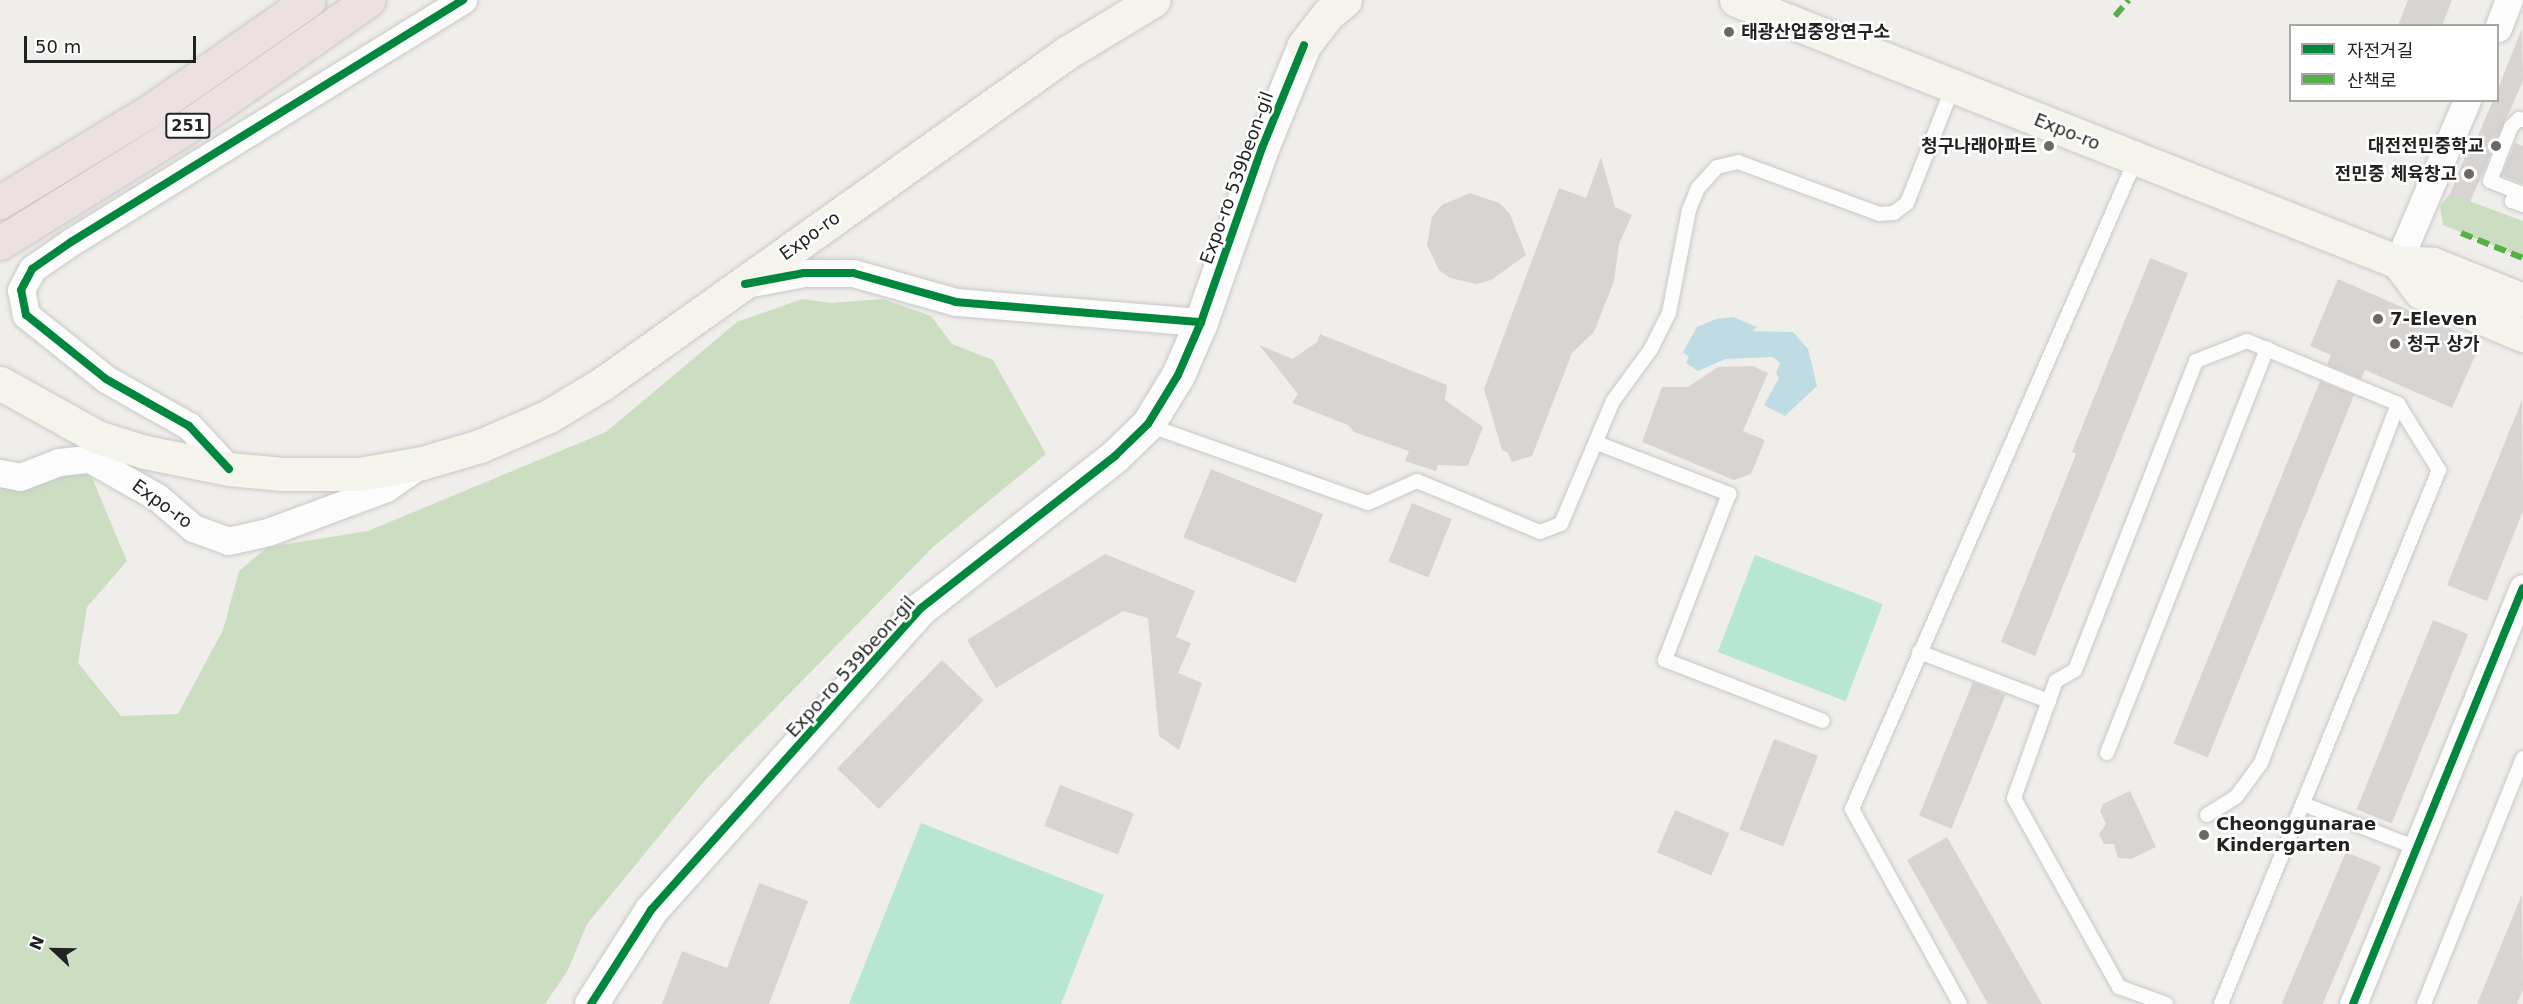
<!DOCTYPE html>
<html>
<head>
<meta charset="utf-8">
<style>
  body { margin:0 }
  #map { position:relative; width:2523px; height:1004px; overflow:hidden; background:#f0eeeb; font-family:"DejaVu Sans","Noto Sans KR",sans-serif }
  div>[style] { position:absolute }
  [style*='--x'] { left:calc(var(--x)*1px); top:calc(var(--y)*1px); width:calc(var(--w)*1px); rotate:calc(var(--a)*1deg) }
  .forest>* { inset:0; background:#cbdec1 }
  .pitch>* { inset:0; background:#b7e6d2; transform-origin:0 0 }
  .water>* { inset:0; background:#bfdbe3 }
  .building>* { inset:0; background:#d7d4d2; transform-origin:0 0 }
  .roads { filter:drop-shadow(0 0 2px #c9c8c7) drop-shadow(0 0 2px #c9c8c7) }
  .service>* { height:14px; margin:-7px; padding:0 7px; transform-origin:7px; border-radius:7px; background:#fdfcfc }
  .minor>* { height:27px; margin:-13.5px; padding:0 13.5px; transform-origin:13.5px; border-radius:13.5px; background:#fdfcfc }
  .tertiary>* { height:33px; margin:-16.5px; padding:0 16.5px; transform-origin:16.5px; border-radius:16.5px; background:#fdfcfc }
  .secondary>* { height:33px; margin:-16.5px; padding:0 16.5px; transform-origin:16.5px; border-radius:16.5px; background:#f4f4ed }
  .motorway>* { height:33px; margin:-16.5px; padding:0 16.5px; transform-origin:16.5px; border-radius:16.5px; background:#ece0e2 }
  .quiet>* { height:6px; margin-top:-3px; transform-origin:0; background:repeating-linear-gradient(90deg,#55b145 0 12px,transparent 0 18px) }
  .cycleway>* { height:8px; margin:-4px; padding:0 4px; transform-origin:4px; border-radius:4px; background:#00873e }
  .dots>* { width:16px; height:16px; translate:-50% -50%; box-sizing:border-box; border:3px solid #fff; border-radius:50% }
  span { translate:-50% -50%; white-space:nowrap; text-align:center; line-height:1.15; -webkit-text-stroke:5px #fff; paint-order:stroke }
  .shield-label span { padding:2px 4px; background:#fff; border:2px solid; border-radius:4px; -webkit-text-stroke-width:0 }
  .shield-label { font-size:16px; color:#222; font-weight:700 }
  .poi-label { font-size:18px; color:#222; font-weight:700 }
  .left { translate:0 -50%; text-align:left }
  .right { translate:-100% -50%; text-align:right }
  .street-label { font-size:18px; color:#222 }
  .legend { position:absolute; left:2289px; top:24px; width:210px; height:78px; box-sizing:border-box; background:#fff; border:2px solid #a7a7a7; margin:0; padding:8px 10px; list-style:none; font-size:18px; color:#222 }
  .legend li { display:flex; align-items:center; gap:12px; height:30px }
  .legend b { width:30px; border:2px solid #a7a7a7 }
  .north { position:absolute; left:24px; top:920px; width:60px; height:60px; -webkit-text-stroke:4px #fff; paint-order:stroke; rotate:292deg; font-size:16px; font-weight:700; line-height:24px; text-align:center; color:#222 }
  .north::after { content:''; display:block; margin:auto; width:21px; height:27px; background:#222; clip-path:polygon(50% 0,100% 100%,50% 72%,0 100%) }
  .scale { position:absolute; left:24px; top:36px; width:172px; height:27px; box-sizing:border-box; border:3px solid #222; border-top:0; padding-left:8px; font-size:18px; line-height:21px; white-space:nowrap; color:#222; -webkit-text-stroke:4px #fff; paint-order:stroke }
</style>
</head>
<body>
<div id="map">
  <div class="forest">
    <i style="clip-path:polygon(2450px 194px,2523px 221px,2523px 258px,2443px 225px,2440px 206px)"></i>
    <i style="clip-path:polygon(802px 299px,831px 303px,883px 299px,931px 316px,952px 344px,993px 360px,1046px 454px,933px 547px,706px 779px,587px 924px,568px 970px,545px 1004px,0 1004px,0 471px,87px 466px,127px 561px,87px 607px,78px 663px,121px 716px,178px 714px,223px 630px,239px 571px,268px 547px,368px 531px,606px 432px,737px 322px)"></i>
  </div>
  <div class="pitch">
    <i style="left:1755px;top:555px;width:137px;height:104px;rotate:21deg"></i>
    <i style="clip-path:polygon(921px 823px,1104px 895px,1061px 1004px,849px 1004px)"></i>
  </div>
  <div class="water">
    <i style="clip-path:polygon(1733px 317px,1757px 327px,1753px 331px,1793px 332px,1808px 349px,1817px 386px,1785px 416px,1764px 405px,1779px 378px,1776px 373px,1780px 363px,1773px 357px,1725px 359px,1698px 371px,1686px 363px,1689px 357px,1683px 352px,1697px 327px,1716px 319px)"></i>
  </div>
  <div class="building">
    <i style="clip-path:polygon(2408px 0,2452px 0,2442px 26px,2398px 26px)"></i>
    <i style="clip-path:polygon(2522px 28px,2523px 81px,2470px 202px,2450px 194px,2469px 147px,2473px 148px,2493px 100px,2498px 100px,2498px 89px)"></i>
    <i style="clip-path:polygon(2515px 143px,2523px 146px,2523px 184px,2502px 175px)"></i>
    <i style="clip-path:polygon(1601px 157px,1615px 207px,1632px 215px,1619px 244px,1614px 281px,1594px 332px,1572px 353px,1532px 456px,1512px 462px,1508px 453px,1502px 450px,1484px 389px,1559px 188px,1586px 198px)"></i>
    <i style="clip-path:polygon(1470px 193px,1499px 203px,1510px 214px,1526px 255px,1491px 280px,1477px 284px,1450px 278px,1439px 270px,1427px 245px,1432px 217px,1442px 205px)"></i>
    <i style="clip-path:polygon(2150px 258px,2188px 273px,2035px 656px,2001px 642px,2076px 454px,2072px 452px)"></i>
    <i style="clip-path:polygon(2338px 279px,2481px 342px,2452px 408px,2365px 370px,2361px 379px,2327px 365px,2331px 355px,2310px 346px)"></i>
    <i style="clip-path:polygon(1320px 334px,1447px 385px,1445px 400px,1483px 427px,1468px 466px,1438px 465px,1436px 471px,1405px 461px,1409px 451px,1354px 432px,1348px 425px,1292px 403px,1298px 394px,1259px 345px,1293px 359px,1317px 342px)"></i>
    <i style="clip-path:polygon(1753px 366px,1768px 373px,1743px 431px,1765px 440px,1751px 474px,1734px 480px,1642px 442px,1662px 387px,1688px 387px,1718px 367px)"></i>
    <i style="left:2320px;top:381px;width:37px;height:391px;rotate:22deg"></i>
    <i style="clip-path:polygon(2522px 400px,2523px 511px,2487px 601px,2447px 585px)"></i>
    <i style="left:1211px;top:469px;width:121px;height:74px;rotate:22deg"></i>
    <i style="left:1412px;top:503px;width:43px;height:63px;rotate:22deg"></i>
    <i style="clip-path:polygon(1105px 554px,1195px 591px,1176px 637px,1191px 643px,1178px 673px,1202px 683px,1179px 750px,1159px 736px,1148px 618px,1123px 611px,996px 688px,967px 640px)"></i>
    <i style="left:2433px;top:620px;width:38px;height:204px;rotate:22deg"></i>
    <i style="left:942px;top:660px;width:58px;height:151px;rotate:44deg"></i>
    <i style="left:1973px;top:682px;width:35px;height:144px;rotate:22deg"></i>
    <i style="left:1774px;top:739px;width:47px;height:97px;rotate:21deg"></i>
    <i style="left:1060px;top:785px;width:79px;height:44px;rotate:21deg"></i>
    <i style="clip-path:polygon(2130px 791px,2156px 847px,2131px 859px,2118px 858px,2114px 844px,2104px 844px,2099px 834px,2106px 824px,2100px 811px,2103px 804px)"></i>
    <i style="left:1675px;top:810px;width:59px;height:46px;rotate:23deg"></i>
    <i style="clip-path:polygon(1947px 837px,2042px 1004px,1988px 1004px,1907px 860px)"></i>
    <i style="left:2346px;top:852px;width:38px;height:166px;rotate:23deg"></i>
    <i style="clip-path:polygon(759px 883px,808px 901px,769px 1004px,662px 1004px,682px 951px,727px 968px)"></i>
    <i style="clip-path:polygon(2522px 894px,2523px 989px,2517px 1004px,2477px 1004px)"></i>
  </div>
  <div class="roads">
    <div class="service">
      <i style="--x:2523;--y:120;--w:4;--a:-166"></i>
      <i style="--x:2519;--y:119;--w:11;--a:135"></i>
      <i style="--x:2511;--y:127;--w:58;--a:111.3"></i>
      <i style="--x:2490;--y:181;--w:31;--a:22"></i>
      <i style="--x:2519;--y:193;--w:11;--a:131"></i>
      <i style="--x:2512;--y:201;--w:12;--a:20"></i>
      <i style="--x:1148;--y:425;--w:233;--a:19.5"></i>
      <i style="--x:1368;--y:503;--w:54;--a:-24.2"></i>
      <i style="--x:1417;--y:481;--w:133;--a:22.5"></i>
      <i style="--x:1540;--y:532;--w:22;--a:-21"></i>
      <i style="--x:1561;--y:524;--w:134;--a:-67.1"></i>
      <i style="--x:1613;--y:401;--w:64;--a:-53.8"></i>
      <i style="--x:1651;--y:349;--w:40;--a:-63.4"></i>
      <i style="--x:1669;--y:313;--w:105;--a:-79"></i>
      <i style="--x:1689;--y:210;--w:24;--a:-68"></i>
      <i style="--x:1698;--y:188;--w:28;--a:-48"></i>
      <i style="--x:1717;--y:167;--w:22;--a:-13"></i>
      <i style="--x:1738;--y:162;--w:150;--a:20.2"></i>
      <i style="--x:1879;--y:214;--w:15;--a:-4"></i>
      <i style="--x:1894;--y:213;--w:16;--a:-38"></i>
      <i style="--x:1907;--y:203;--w:125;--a:-68.4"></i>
      <i style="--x:1597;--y:443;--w:142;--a:21.1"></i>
      <i style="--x:1729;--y:494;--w:178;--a:111.1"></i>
      <i style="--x:1665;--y:660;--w:169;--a:21.1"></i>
      <i style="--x:1919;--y:652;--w:139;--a:20.7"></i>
      <i style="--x:2107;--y:753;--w:435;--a:-68.4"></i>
      <i style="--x:2303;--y:804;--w:122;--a:21.1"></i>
      <i style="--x:2207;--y:815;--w:34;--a:-32"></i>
      <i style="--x:2236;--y:797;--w:42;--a:-53.7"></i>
      <i style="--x:2261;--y:763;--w:384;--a:-69.1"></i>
      <i style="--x:1960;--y:1004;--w:223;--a:-119"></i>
      <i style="--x:1852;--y:809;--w:709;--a:-66.4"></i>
      <i style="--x:2166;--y:1004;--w:50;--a:-160.1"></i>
      <i style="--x:2119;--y:987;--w:216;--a:-119.1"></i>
      <i style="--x:2014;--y:798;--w:124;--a:-70.3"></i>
      <i style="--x:2056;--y:681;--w:22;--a:-30"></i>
      <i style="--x:2075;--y:670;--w:332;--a:-68.6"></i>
      <i style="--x:2196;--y:361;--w:55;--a:-21.4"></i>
      <i style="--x:2247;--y:341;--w:164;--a:22.6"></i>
      <i style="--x:2398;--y:404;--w:78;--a:58.2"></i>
      <i style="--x:2439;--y:470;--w:577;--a:112.21"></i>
      <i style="--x:2424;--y:1004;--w:265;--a:-68.1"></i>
    </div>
    <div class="minor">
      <i style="--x:2498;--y:28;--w:30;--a:-69"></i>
      <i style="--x:2398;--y:262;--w:176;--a:-66.9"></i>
      <i style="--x:746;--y:284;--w:59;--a:-10.7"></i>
      <i style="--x:804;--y:273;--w:49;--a:0"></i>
      <i style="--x:853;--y:273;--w:107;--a:15.7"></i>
      <i style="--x:956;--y:302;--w:246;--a:4.7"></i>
      <i style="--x:229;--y:469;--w:59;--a:-132.9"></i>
      <i style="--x:189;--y:426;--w:95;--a:-150.5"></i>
      <i style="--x:106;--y:379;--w:102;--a:-141.3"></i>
      <i style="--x:26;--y:315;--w:25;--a:-101"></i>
      <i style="--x:21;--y:290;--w:24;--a:-62"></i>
      <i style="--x:32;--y:269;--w:47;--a:-34.7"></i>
      <i style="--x:71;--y:242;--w:461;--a:-31.7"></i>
      <i style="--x:0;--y:473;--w:20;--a:11"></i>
      <i style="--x:20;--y:477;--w:42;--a:-21"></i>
      <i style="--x:59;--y:462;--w:31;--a:-6"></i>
      <i style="--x:90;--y:459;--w:77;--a:29.6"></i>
      <i style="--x:157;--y:497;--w:48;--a:40.7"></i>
      <i style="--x:193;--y:528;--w:37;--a:20"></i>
      <i style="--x:228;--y:541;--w:41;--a:-12.7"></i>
      <i style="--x:268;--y:532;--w:126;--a:-20.4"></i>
      <i style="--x:386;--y:488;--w:40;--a:-34.9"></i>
      <i style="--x:2353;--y:1004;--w:449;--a:-67.8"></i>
    </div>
    <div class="tertiary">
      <i style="--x:591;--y:1004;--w:112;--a:-57.4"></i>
      <i style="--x:651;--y:910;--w:404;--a:-48.2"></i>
      <i style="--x:920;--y:609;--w:248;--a:-38.1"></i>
      <i style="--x:1115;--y:456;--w:46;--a:-44.1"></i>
      <i style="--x:1148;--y:424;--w:57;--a:-58.5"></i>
      <i style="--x:1178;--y:375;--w:58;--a:-66.5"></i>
      <i style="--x:1201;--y:322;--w:184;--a:-70.7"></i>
      <i style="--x:1262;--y:148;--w:111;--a:-67.8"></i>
    </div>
    <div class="secondary">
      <i style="--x:1736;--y:0;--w:712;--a:21.59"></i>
      <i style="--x:2398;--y:262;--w:35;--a:3"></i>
      <i style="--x:2433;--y:264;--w:97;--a:21.8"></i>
      <i style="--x:1304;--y:45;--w:39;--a:-52"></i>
      <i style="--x:1328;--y:14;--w:22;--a:-39"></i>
      <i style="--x:2398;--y:262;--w:38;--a:53"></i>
      <i style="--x:2421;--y:292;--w:111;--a:22.9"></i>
      <i style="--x:0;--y:383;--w:111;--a:29.1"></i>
      <i style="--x:97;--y:437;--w:50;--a:17.4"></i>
      <i style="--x:145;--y:452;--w:86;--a:11.4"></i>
      <i style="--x:229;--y:469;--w:54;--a:5.3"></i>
      <i style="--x:283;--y:474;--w:76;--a:0"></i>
      <i style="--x:359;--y:474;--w:64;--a:-9.9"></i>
      <i style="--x:422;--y:463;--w:60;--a:-16.3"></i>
      <i style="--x:480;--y:446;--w:75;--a:-23.5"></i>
      <i style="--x:549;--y:416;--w:62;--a:-31.1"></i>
      <i style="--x:602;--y:384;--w:572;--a:-35.47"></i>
      <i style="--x:1068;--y:52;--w:100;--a:-31.2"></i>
    </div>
    <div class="motorway">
      <i style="--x:0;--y:202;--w:179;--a:-31.3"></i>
      <i style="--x:153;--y:109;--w:190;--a:-34.9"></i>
      <i style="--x:0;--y:243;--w:211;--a:-31.8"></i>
      <i style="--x:179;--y:132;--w:231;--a:-34.8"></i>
    </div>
  </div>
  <div class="quiet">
    <i style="--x:2115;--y:16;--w:21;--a:-49"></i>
    <i style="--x:2461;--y:233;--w:67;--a:22"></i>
  </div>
  <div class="cycleway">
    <i style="--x:745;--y:284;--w:60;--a:-10.6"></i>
    <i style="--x:804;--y:273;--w:49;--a:0"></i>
    <i style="--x:853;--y:273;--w:107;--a:15.7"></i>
    <i style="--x:956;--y:302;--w:246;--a:4.7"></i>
    <i style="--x:229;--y:469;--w:59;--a:-132.9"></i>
    <i style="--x:189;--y:426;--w:95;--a:-150.5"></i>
    <i style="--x:106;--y:379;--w:102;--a:-141.3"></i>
    <i style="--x:26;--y:315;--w:25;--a:-101"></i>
    <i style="--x:21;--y:290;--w:24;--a:-62"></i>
    <i style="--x:32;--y:269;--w:47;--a:-34.7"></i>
    <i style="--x:71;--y:242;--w:461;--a:-31.7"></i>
    <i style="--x:591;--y:1004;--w:112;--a:-57.4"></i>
    <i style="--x:651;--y:910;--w:404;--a:-48.2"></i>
    <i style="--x:920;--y:609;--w:248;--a:-38.1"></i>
    <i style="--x:1115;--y:456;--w:46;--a:-44.1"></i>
    <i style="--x:1148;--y:424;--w:57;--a:-58.5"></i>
    <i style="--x:1178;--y:375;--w:58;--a:-66.5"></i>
    <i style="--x:1201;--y:322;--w:184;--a:-70.7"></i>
    <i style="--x:1262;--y:148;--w:111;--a:-67.8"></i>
    <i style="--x:2353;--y:1004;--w:449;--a:-67.8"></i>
  </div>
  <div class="dots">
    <i style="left:1729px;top:32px;background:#6a6968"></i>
    <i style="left:2049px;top:146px;background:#6a6968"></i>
    <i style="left:2496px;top:146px;background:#6a6968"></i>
    <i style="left:2469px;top:174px;background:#6a6968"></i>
    <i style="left:2378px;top:319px;background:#6a6968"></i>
    <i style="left:2395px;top:344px;background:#6a6968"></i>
    <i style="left:2204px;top:835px;background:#6a6968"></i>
  </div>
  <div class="shield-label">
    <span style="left:188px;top:126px">251</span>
  </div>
  <div class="poi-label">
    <span class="left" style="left:1741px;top:32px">태광산업중앙연구소</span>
    <span class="right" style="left:2037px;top:146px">청구나래아파트</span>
    <span class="right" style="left:2484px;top:146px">대전전민중학교</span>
    <span class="right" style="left:2457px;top:174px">전민중 체육창고</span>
    <span class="left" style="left:2390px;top:319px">7-Eleven</span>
    <span class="left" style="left:2407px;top:344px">청구 상가</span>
    <span class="left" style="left:2216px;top:835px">Cheonggunarae<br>Kindergarten</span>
  </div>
  <div class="street-label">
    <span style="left:2067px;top:132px;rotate:22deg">Expo-ro</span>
    <span style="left:1237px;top:178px;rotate:-70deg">Expo-ro 539beon-gil</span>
    <span style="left:810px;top:236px;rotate:-36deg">Expo-ro</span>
    <span style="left:162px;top:504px;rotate:36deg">Expo-ro</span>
    <span style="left:851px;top:667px;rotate:-48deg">Expo-ro 539beon-gil</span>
  </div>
  <ul class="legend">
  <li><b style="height:8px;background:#00873e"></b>자전거길</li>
  <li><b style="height:8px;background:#55b145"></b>산책로</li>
  </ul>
  <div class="north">N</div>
  <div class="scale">50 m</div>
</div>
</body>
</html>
